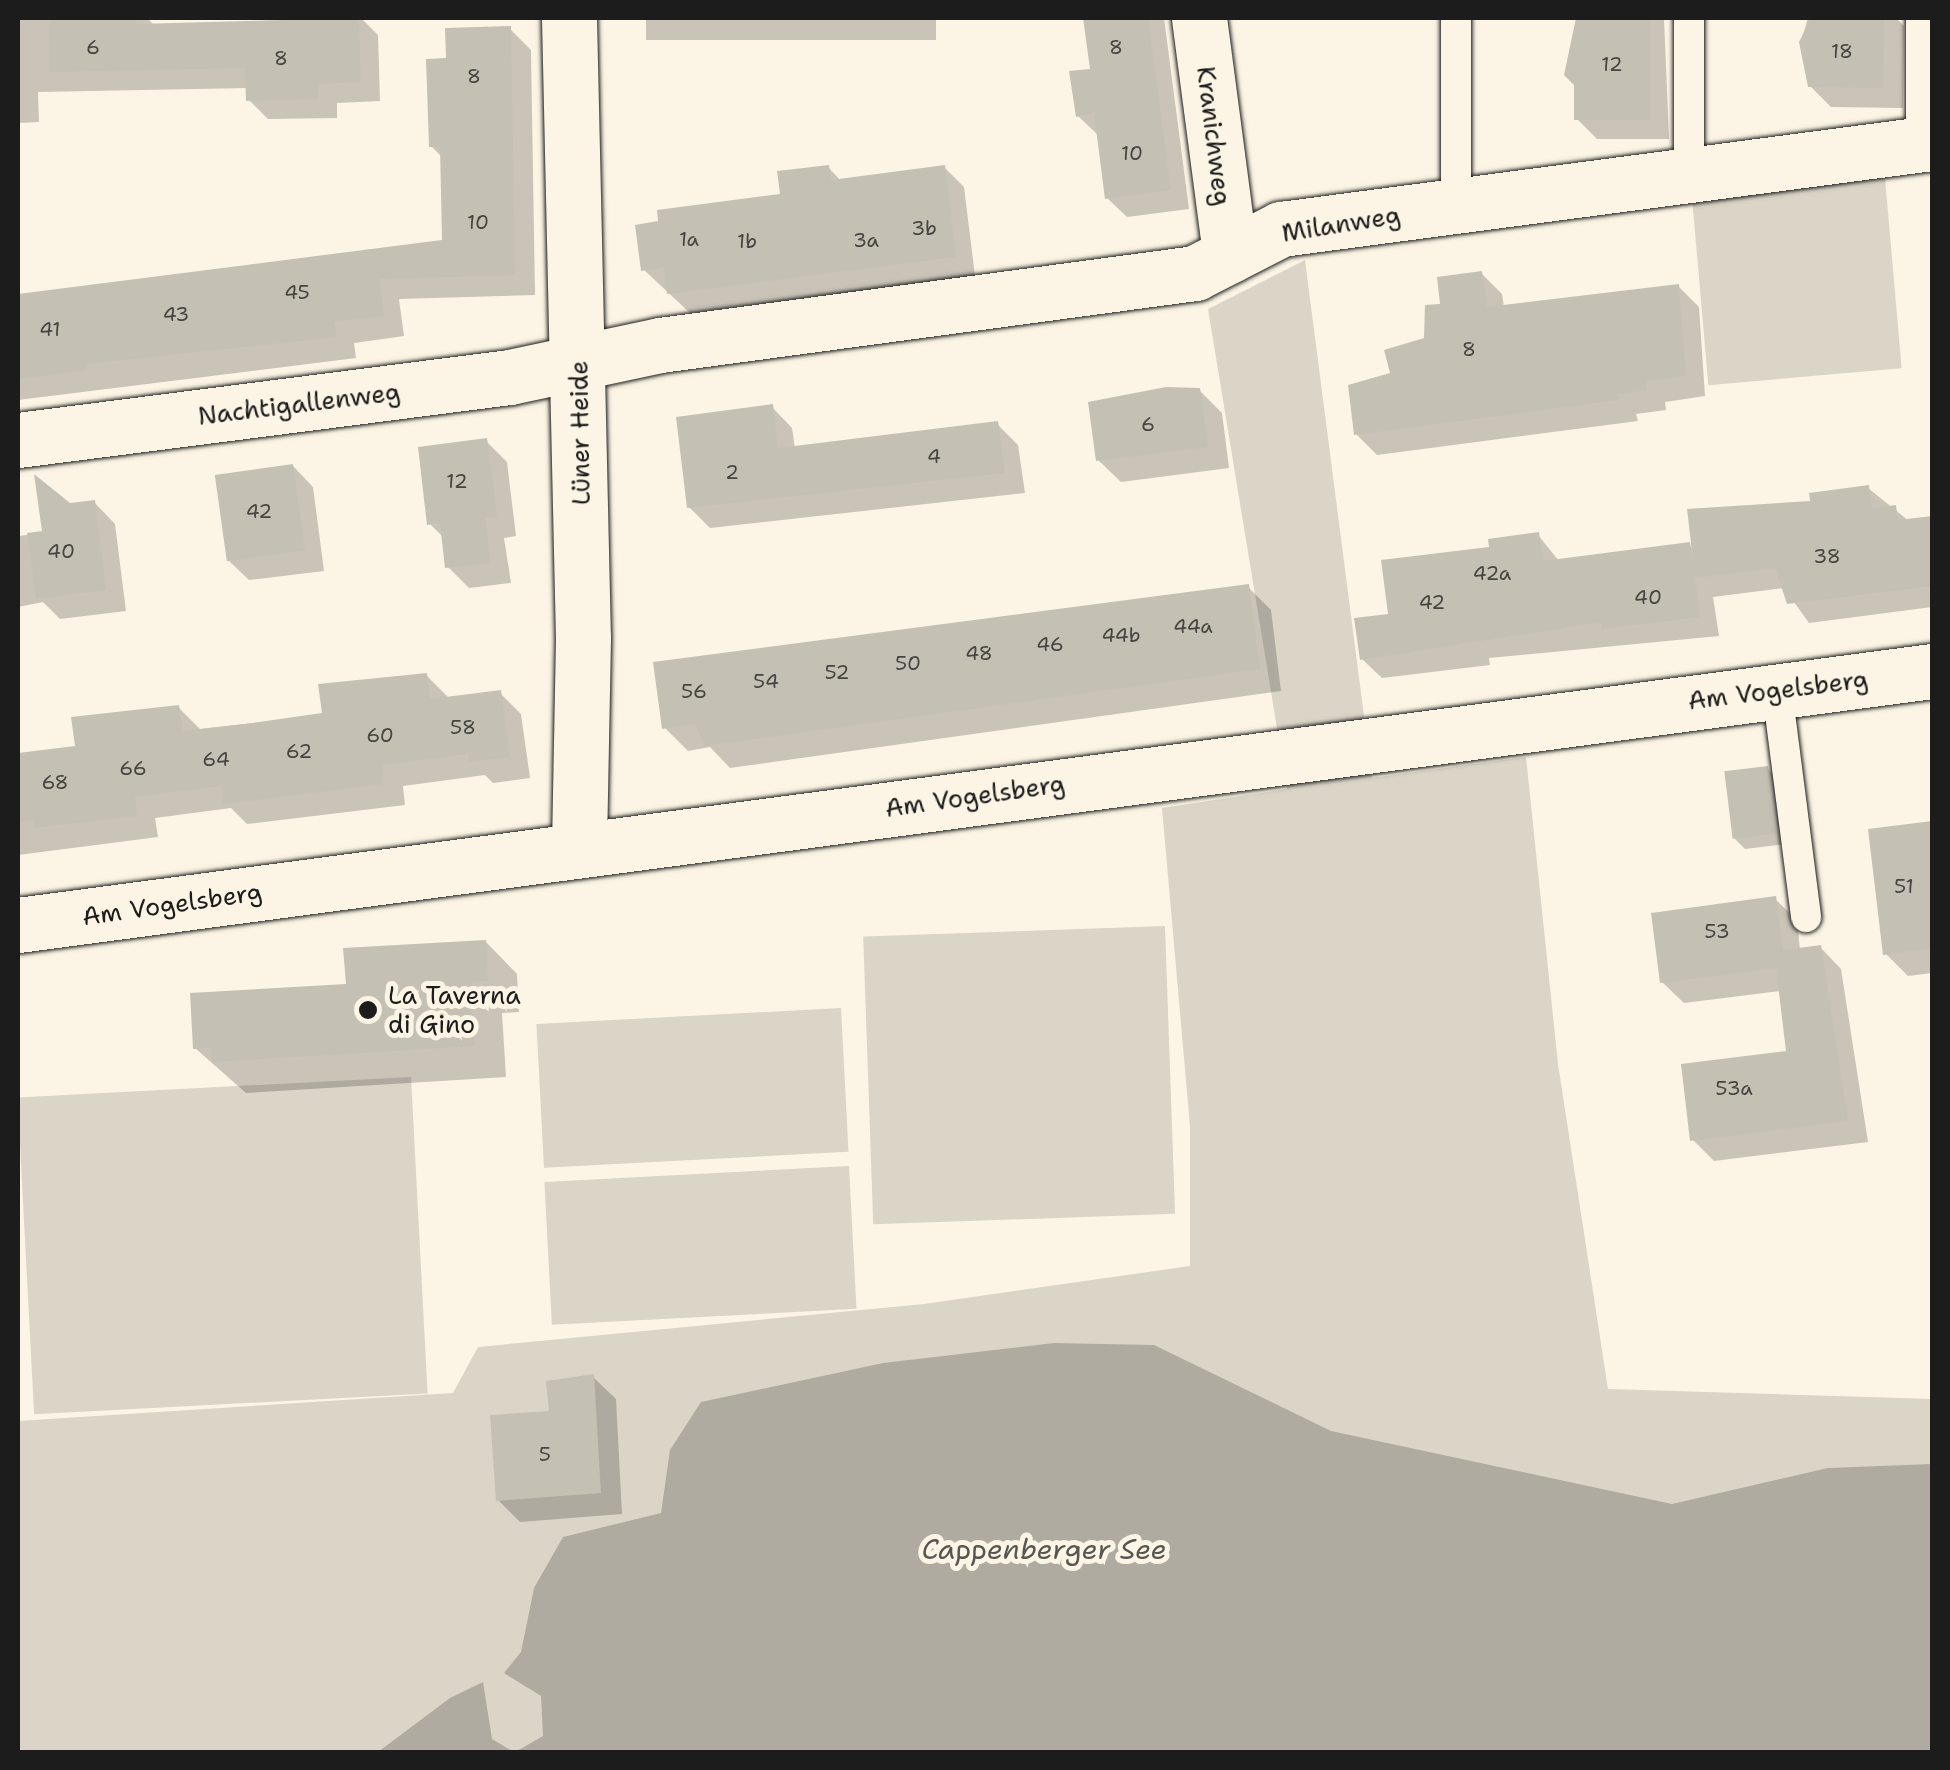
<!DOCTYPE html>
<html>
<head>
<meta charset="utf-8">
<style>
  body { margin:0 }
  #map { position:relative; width:1950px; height:1770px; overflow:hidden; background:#fcf5e5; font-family:"Shantell Sans",sans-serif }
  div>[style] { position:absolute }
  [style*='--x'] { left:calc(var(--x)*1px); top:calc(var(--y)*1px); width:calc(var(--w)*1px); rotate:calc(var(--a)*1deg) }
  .green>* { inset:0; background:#dbd5c8; transform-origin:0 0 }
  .water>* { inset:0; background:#b0aba1 }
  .shadow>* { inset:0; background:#0003; transform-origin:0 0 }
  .building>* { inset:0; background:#c4c0b3; transform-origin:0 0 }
  .roads { filter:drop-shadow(0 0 2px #1c1c1c) drop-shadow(0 0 2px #1c1c1c) }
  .lane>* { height:30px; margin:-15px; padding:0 15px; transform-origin:15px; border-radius:15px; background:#fcf5e5 }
  .street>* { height:55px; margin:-27.5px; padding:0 27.5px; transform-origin:27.5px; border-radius:27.5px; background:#fcf5e5 }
  .dots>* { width:28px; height:28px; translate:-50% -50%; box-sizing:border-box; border:5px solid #fcf5e5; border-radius:50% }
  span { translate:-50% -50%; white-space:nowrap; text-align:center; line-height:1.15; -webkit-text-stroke:10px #fcf5e5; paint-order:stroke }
  .number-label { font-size:20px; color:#464542 }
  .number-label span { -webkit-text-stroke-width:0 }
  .street-label { font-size:25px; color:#1c1c1c }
  .poi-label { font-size:25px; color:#1c1c1c }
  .left { translate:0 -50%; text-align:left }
  .water-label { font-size:28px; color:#575551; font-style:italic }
  .frame { position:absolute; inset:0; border:20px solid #1c1c1c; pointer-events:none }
</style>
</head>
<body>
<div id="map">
  <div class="green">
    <i style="left:1885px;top:178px;width:191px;height:194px;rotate:85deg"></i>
    <i style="clip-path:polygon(1305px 260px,1372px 778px,1526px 757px,1558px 1064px,1608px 1389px,1932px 1399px,1932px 1752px,18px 1752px,18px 1421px,453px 1393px,478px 1347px,924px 1304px,1190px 1266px,1190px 1126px,1162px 808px,1287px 789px,1208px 309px)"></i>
    <i style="left:1165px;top:926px;width:288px;height:302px;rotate:88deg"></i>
    <i style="left:841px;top:1008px;width:144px;height:305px;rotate:87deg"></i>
    <i style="left:411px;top:1077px;width:317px;height:394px;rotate:87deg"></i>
    <i style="left:849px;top:1166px;width:143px;height:305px;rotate:87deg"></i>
  </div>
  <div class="water">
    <i style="clip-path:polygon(1054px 1343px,1154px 1345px,1331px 1431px,1672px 1504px,1828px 1468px,1932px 1464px,1932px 1752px,515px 1752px,543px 1736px,541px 1696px,504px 1673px,521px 1652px,534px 1588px,563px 1537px,661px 1513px,670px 1450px,701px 1402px,883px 1363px)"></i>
    <i style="clip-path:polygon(483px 1682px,492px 1739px,514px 1752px,378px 1752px,450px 1698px)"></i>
  </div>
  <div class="shadow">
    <i style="clip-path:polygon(18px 18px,147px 18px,155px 26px,361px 18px,378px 35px,380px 101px,337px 103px,337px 118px,268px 119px,249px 100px,248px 88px,38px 92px,39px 122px,18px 123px)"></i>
    <i style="left:646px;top:18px;width:290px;height:22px"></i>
    <i style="clip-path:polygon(1085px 18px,1164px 18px,1189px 209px,1127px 217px,1107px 198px,1098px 135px,1078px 116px,1092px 71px)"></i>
    <i style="clip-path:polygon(1578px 18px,1664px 18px,1669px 139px,1597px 139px,1577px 119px,1577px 84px,1567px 74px)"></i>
    <i style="clip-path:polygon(1808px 18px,1896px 18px,1904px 26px,1903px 108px,1831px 107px,1810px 86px,1801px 42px)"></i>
    <i style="clip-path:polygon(510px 29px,531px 50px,535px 295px,399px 299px,404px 336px,354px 343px,356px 358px,18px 400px,18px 305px,24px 295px,445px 242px,443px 158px,431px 146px,448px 60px)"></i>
    <i style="clip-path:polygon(828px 167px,841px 181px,944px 167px,964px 187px,975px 276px,690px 313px,643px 269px)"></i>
    <i style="clip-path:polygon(1481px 273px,1502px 294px,1504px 307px,1678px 286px,1699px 307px,1705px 396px,1665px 402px,1666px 410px,1636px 414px,1638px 421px,1377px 455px,1356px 434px,1394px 375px,1427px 340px,1443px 306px)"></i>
    <i style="clip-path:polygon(1199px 390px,1222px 413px,1229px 468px,1121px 482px,1098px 460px)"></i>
    <i style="clip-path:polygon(772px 407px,792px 428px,795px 449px,997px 424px,1018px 445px,1025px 493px,710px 528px,689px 507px)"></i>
    <i style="clip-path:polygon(486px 441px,507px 462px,516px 536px,504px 538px,511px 583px,469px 588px,448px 567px,444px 538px,430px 524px)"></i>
    <i style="clip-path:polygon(293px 466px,313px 487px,324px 571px,249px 580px,228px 560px)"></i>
    <i style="clip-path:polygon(1868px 488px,1909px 521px,1932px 518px,1932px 607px,1809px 623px,1784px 588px,1713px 597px,1719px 636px,1489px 658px,1490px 665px,1382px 678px,1362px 659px,1391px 616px,1492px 549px,1538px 535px,1559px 561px,1689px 545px,1694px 550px)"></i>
    <i style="clip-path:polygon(94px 502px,115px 524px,126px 611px,60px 619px,43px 602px,18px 607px,18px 536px,45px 533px,69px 505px)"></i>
    <i style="clip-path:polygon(1248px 587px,1271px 610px,1281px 691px,730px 768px,710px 747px,688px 751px,665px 728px)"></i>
    <i style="clip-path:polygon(426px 675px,448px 697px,500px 693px,521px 714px,530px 778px,493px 783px,485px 775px,403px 786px,405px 805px,247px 824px,231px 808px,155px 818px,158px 837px,18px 855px,18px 756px,78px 748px,178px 707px,200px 729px,325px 715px)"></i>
    <i style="clip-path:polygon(1767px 768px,1778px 779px,1786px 844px,1745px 849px,1734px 838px)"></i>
    <i style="clip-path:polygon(1932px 823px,1932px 973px,1908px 976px,1885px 953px,1870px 831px)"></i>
    <i style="clip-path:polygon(1775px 899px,1797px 920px,1800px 950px,1820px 947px,1841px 969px,1868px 1142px,1714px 1161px,1693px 1140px,1789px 1053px,1781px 991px,1684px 1003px,1662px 982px)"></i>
    <i style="clip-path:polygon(486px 942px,517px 974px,519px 1012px,502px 1013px,506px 1077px,246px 1093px,195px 1048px)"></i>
    <i style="clip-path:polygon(593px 1377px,616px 1399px,622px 1514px,520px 1522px,498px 1500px,552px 1413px)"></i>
  </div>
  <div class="building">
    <i style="clip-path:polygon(49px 18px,136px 18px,136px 24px,359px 18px,361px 82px,318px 84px,318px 99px,246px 101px,245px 68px,50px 72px)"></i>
    <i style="clip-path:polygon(1083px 18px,1148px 18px,1171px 190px,1105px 199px,1094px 113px,1076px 117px,1069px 71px,1090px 69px)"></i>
    <i style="clip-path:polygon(1576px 18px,1650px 18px,1650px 120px,1574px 120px,1574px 85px,1564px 75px)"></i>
    <i style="clip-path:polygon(1811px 18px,1884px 18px,1883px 88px,1808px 87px,1799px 42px)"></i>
    <i style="clip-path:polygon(511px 26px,515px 275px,379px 279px,384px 316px,334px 322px,337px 337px,86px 364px,87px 370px,18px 379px,18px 294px,442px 240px,440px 147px,429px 147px,426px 59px,446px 58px,445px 28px)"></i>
    <i style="clip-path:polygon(829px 165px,831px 180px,945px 165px,956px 257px,667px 294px,664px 267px,641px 271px,635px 225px,658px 221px,657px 210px,780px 194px,777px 171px)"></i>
    <i style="clip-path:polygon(1482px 271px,1487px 307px,1679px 284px,1686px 376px,1645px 381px,1647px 390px,1617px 394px,1619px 400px,1354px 435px,1348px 385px,1390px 373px,1384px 350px,1424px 338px,1425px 305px,1440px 304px,1437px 277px)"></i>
    <i style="clip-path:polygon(1166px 387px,1200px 388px,1208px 447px,1096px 461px,1088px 402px)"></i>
    <i style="clip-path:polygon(773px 404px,778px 448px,998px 421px,1005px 473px,687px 508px,676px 417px)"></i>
    <i style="clip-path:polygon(487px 438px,497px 516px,485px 518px,491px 563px,445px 568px,440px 523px,427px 525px,418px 447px)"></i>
    <i style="left:293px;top:464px;width:87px;height:79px;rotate:82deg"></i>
    <i style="clip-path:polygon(34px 474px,70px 503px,95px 500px,106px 590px,36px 599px,27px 533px,42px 531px)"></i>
    <i style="clip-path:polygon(1869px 485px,1872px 508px,1896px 505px,1898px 520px,1932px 516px,1932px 586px,1787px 604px,1775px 568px,1695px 578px,1700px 617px,1602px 629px,1601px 622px,1360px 660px,1354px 618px,1388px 614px,1381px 560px,1489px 547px,1488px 539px,1539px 532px,1543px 561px,1690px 542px,1694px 569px,1687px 509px,1810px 501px,1809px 493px)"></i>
    <i style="clip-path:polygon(1249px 584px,1260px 669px,705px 746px,695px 724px,662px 729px,653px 662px)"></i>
    <i style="clip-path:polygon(427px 673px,430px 699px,501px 690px,510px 757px,469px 762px,468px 754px,382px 765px,384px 784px,223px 804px,221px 786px,135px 797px,137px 816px,34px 828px,33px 820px,18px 822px,18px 753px,75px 746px,71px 717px,179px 705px,183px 731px,253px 723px,322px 713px,318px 684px)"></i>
    <i style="left:1768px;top:766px;width:68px;height:44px;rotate:83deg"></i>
    <i style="clip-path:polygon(1932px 821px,1932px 948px,1883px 955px,1868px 829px)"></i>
    <i style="clip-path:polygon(1776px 896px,1783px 950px,1821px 945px,1848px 1121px,1690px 1141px,1681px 1064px,1786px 1051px,1776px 968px,1660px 983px,1651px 913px)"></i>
    <i style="clip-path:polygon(486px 940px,488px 981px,472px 982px,475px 1046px,212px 1062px,211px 1048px,193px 1049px,190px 993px,346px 984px,343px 948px)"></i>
    <i style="clip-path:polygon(594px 1374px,601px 1493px,496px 1501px,490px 1415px,549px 1411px,546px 1381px)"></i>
  </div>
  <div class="roads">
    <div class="lane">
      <i style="--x:1456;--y:18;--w:190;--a:90"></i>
      <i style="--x:1921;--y:145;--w:127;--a:-90"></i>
      <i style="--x:1689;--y:177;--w:159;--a:-90"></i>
      <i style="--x:1777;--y:690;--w:229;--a:82.7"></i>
    </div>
    <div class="street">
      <i style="--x:569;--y:18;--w:620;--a:88.71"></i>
      <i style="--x:583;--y:638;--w:211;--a:91.1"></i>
      <i style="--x:1199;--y:18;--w:239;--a:82.5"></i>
      <i style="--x:18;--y:440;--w:496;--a:-7.3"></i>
      <i style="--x:510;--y:377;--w:153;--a:-12"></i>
      <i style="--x:660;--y:345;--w:540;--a:-7.66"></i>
      <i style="--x:1195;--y:273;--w:97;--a:-27.1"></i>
      <i style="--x:1281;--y:229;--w:657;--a:-7.53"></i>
      <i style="--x:18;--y:925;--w:1931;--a:-7.56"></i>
    </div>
  </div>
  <div class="dots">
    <i style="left:368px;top:1010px;background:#1c1c1c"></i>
  </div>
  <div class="number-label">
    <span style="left:93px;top:47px">6</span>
    <span style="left:1116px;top:47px">8</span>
    <span style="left:1842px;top:51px">18</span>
    <span style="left:281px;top:58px">8</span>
    <span style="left:1612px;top:64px">12</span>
    <span style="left:474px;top:76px">8</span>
    <span style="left:1132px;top:153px">10</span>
    <span style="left:478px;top:222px">10</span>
    <span style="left:924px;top:228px">3b</span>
    <span style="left:689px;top:239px">1a</span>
    <span style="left:866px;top:240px">3a</span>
    <span style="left:747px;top:241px">1b</span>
    <span style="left:297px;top:292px">45</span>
    <span style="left:176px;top:314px">43</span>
    <span style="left:50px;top:329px">41</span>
    <span style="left:1469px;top:349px">8</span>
    <span style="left:1148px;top:424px">6</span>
    <span style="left:934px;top:456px">4</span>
    <span style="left:732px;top:472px">2</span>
    <span style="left:457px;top:481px">12</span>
    <span style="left:259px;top:511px">42</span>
    <span style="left:61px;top:551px">40</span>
    <span style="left:1827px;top:556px">38</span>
    <span style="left:1492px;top:573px">42a</span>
    <span style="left:1648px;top:597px">40</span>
    <span style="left:1432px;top:602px">42</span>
    <span style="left:1193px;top:626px">44a</span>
    <span style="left:1121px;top:635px">44b</span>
    <span style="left:1050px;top:644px">46</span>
    <span style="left:979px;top:653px">48</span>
    <span style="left:908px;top:663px">50</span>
    <span style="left:837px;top:672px">52</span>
    <span style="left:766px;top:681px">54</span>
    <span style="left:694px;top:691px">56</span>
    <span style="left:463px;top:727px">58</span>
    <span style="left:380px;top:735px">60</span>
    <span style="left:299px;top:751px">62</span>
    <span style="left:216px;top:759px">64</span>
    <span style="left:133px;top:768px">66</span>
    <span style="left:55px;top:782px">68</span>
    <span style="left:1904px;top:886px">51</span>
    <span style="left:1717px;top:931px">53</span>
    <span style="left:1734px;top:1088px">53a</span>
    <span style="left:545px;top:1454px">5</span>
  </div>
  <div class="street-label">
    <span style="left:1214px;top:136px;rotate:83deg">Kranichweg</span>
    <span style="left:1341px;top:224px;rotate:-9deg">Milanweg</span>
    <span style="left:299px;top:404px;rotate:-7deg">Nachtigallenweg</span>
    <span style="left:580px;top:433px;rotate:-91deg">Lüner Heide</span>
    <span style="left:1778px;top:690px;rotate:-7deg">Am Vogelsberg</span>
    <span style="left:975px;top:796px;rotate:-8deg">Am Vogelsberg</span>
    <span style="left:172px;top:904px;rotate:-8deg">Am Vogelsberg</span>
  </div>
  <div class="poi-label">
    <span class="left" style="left:388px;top:1010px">La Taverna<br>di Gino</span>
  </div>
  <div class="water-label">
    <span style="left:1044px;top:1549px">Cappenberger See</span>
  </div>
  <div class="frame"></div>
</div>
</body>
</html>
